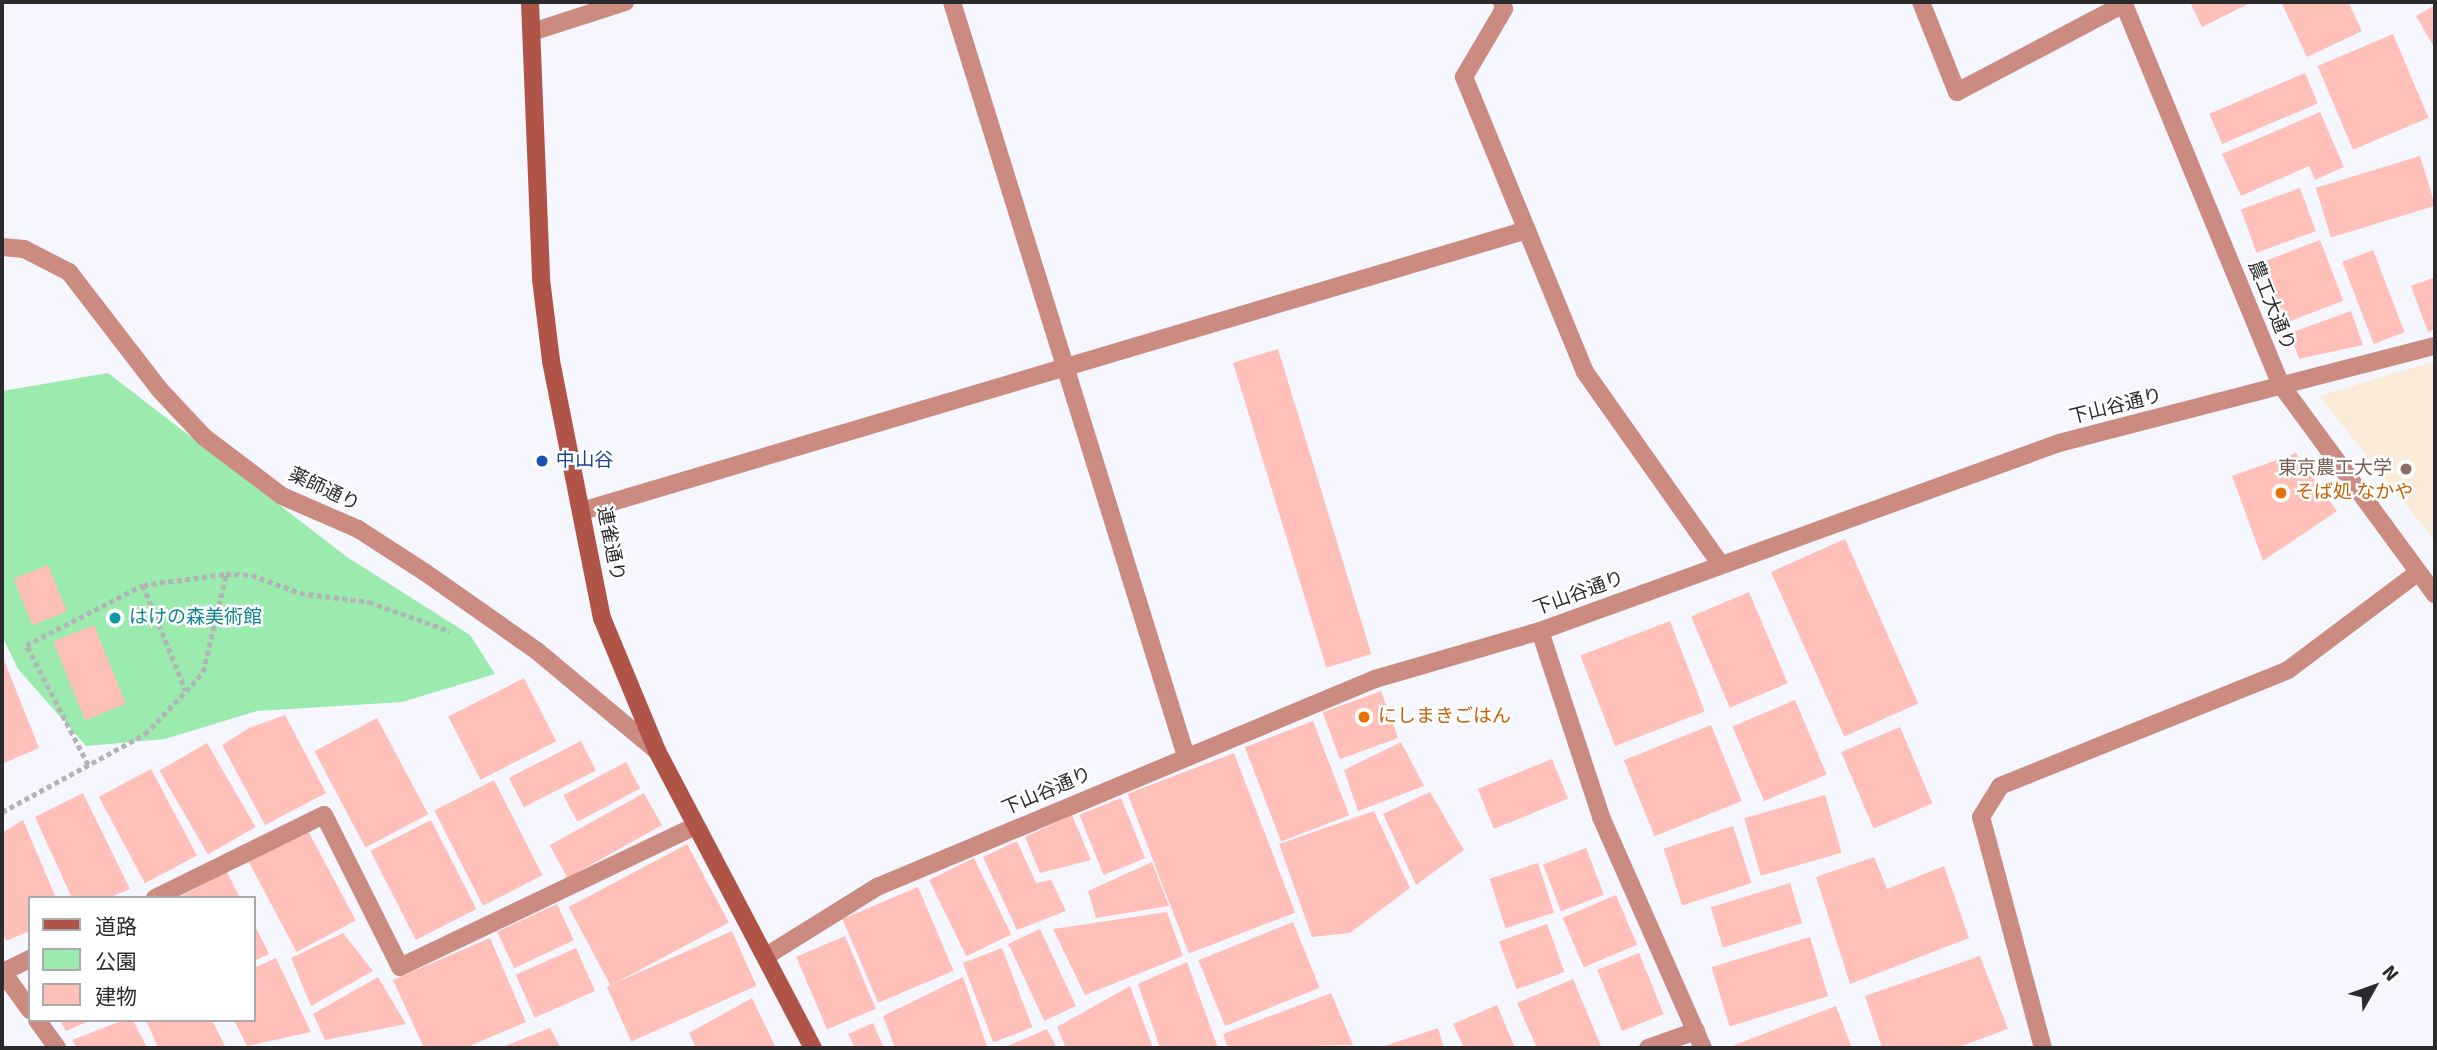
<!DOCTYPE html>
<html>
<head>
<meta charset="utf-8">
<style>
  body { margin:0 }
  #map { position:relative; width:2437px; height:1050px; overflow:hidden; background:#f6f6ff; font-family:Signika,"Noto Sans JP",sans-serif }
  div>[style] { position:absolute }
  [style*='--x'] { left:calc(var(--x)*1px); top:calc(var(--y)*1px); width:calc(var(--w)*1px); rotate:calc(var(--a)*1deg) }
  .education>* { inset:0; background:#faebd8 }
  .green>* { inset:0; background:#9bebae }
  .building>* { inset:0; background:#fec0b9; transform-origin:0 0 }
  .path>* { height:4.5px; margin-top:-2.25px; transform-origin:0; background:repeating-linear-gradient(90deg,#b3b3ba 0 5px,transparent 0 8.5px) }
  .lane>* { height:18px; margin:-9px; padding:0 9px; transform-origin:9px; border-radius:9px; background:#cc8b81 }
  .street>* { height:18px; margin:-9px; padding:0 9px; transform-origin:9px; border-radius:9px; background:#cc8b81 }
  .secondary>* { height:18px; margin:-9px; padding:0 9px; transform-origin:9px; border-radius:9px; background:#b05448 }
  .dots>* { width:19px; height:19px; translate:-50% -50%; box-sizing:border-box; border:4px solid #fff; border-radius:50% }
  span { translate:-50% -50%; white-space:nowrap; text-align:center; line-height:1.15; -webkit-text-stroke:5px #fff; paint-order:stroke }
  .street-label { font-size:19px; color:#2b2b2e }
  .transit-label { font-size:19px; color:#164399 }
  .left { translate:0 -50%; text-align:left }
  .education-label { font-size:19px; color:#785e54 }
  .right { translate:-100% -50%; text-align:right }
  .food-label { font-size:19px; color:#c56008 }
  .culture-label { font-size:19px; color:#0d838f }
  .frame { position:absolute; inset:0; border:4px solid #2b2b2e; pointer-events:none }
  .legend { position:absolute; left:28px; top:896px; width:228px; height:126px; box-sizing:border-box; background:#fff; border:2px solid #aaaaab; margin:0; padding:9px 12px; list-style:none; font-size:21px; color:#2b2b2e }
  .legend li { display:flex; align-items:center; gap:14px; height:35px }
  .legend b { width:35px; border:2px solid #aaaaab }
  .north { position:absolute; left:2339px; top:952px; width:70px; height:70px; -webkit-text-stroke:5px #fff; paint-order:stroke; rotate:50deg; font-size:19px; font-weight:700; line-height:28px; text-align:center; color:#2b2b2e }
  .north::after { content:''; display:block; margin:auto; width:24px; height:32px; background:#2b2b2e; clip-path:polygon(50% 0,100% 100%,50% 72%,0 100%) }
</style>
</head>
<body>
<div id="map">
  <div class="education">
    <i style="clip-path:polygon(2435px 361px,2435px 541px,2319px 396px)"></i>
  </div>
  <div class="green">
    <i style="clip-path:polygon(108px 373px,347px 557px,470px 635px,495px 674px,402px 702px,257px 711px,165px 739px,86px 746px,18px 669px,2px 636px,2px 391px)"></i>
  </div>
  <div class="building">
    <i style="clip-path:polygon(2190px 2px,2252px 2px,2202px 27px)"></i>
    <i style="clip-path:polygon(2281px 2px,2348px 2px,2362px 31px,2307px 57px)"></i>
    <i style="clip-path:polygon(2435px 5px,2435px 49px,2416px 16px)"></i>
    <i style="left:2393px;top:34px;width:91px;height:82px;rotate:67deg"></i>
    <i style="left:2305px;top:73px;width:33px;height:104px;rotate:67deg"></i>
    <i style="clip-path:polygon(2320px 112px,2344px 167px,2315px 180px,2309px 166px,2241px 196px,2222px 154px)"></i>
    <i style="left:2420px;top:156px;width:52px;height:109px;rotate:73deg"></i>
    <i style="left:2300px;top:188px;width:46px;height:63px;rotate:70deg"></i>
    <i style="left:2320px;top:240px;width:65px;height:63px;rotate:69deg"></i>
    <i style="left:2373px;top:250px;width:88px;height:33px;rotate:69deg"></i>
    <i style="clip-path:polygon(2435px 277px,2435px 329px,2428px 332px,2411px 286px)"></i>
    <i style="clip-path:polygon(2351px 311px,2363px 345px,2299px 359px,2290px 333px)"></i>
    <i style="left:1278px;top:349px;width:319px;height:47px;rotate:73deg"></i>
    <i style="clip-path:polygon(2296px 453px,2337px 511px,2263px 561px,2232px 476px)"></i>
    <i style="left:1845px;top:539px;width:180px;height:81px;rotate:66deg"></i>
    <i style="left:48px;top:565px;width:50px;height:37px;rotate:68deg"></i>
    <i style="left:1749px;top:592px;width:99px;height:63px;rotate:67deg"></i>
    <i style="left:1670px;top:621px;width:97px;height:96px;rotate:69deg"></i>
    <i style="left:94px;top:625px;width:85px;height:44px;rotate:68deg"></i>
    <i style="clip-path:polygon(2px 655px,39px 748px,2px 764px)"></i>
    <i style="left:524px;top:678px;width:71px;height:85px;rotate:63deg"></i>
    <i style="left:1381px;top:691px;width:50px;height:62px;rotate:70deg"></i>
    <i style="left:1795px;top:700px;width:81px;height:68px;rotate:67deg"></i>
    <i style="clip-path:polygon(285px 715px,326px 793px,265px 825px,222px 745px,249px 728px)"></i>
    <i style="left:377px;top:718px;width:109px;height:71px;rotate:62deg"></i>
    <i style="left:1313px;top:721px;width:101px;height:73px;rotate:69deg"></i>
    <i style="left:1711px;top:725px;width:82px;height:94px;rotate:68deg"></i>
    <i style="left:1900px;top:727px;width:83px;height:64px;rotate:67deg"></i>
    <i style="left:581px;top:741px;width:33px;height:81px;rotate:63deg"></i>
    <i style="clip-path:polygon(1401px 742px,1424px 786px,1358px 811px,1344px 770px)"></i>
    <i style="left:207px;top:743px;width:97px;height:55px;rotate:60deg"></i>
    <i style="left:1234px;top:753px;width:171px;height:114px;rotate:69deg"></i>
    <i style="left:1552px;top:759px;width:43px;height:80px;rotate:68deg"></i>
    <i style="left:626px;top:762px;width:30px;height:71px;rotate:62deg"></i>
    <i style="left:151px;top:769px;width:98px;height:59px;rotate:62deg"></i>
    <i style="left:494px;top:780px;width:107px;height:67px;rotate:63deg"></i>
    <i style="clip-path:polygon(1430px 792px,1464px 850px,1416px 885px,1383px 814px)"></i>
    <i style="clip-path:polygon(83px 793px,130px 889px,108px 898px,72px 898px,35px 817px)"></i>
    <i style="left:644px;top:793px;width:37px;height:108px;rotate:61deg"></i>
    <i style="left:1825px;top:795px;width:60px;height:84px;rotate:74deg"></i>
    <i style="left:1121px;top:798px;width:65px;height:45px;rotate:68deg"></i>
    <i style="clip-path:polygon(1374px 811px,1410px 888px,1350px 933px,1312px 937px,1279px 844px)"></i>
    <i style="clip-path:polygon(1072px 815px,1091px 860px,1040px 873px,1025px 837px)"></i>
    <i style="clip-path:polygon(23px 820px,56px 898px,30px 898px,30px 931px,6px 941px,2px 930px,2px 833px)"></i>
    <i style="left:431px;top:820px;width:100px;height:68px;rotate:63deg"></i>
    <i style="left:1733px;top:826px;width:60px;height:73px;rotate:72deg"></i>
    <i style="left:306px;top:827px;width:106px;height:67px;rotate:62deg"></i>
    <i style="clip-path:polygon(1017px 841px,1036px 883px,1051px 880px,1066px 911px,1017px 930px,983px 857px)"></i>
    <i style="left:687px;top:844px;width:89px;height:134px;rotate:62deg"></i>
    <i style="left:1586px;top:848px;width:50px;height:46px;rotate:69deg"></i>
    <i style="clip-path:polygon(1874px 857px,1887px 889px,1944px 866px,1969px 938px,1850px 984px,1816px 877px)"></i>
    <i style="left:974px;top:858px;width:85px;height:50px;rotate:64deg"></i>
    <i style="clip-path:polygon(1152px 862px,1169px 906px,1096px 918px,1088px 891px)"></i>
    <i style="left:1538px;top:863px;width:52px;height:51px;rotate:72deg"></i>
    <i style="clip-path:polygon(227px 872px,240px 898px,178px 898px)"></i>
    <i style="left:1790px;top:883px;width:42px;height:83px;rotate:73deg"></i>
    <i style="left:918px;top:887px;width:91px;height:82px;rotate:67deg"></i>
    <i style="left:1616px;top:895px;width:54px;height:58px;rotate:67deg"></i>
    <i style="left:557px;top:904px;width:40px;height:66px;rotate:65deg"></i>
    <i style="clip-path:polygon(1167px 912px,1183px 956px,1085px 995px,1053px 929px)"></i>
    <i style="left:1293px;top:922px;width:71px;height:102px;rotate:68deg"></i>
    <i style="clip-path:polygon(254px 924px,269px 954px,254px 961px)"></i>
    <i style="left:1547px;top:924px;width:51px;height:51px;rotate:70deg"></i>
    <i style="left:1040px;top:929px;width:85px;height:35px;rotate:65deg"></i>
    <i style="left:732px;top:931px;width:60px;height:137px;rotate:66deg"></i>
    <i style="clip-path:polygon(343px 933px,373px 971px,311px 1006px,291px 958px)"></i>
    <i style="left:845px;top:936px;width:79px;height:53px;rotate:67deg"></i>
    <i style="left:1810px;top:937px;width:62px;height:103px;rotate:73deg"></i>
    <i style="clip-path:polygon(490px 938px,526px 1022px,465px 1048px,424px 1048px,393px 980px)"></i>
    <i style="left:576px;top:948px;width:47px;height:66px;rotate:66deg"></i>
    <i style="left:1002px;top:948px;width:85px;height:42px;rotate:69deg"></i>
    <i style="left:1639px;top:953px;width:66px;height:45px;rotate:68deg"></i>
    <i style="clip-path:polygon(1980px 956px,2008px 1029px,1956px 1048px,1882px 1048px,1865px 996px)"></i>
    <i style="clip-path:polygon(276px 958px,311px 1032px,247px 1046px,234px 1020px,254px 1020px,254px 968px)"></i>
    <i style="clip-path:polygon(1187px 962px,1218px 1048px,1160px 1048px,1138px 984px)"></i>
    <i style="clip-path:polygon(378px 977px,406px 1024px,325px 1040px,313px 1014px)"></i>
    <i style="clip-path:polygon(963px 977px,987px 1046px,895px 1048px,883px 1016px)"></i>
    <i style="clip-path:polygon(1573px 979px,1601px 1046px,1537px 1048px,1517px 1003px)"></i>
    <i style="clip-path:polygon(1130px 986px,1153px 1048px,1066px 1048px,1057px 1027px)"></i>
    <i style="clip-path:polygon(1331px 993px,1353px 1045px,1228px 1048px,1223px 1034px)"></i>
    <i style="clip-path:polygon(752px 998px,776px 1048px,696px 1048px,689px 1033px)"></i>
    <i style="clip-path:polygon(1497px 1005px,1515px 1048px,1464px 1048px,1453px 1024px)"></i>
    <i style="clip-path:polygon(1836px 1006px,1852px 1048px,1727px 1048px)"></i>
    <i style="clip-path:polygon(59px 1020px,91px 1020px,66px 1031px)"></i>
    <i style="clip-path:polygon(124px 1020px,133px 1020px,147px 1048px,77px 1048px,72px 1040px)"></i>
    <i style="clip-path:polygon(146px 1020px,212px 1020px,226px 1048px,158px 1048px)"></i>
    <i style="clip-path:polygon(873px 1023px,884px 1048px,855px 1048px,848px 1034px)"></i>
    <i style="clip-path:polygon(550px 1028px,561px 1048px,500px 1048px)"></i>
    <i style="clip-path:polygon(1438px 1028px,1444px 1048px,1379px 1048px)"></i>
    <i style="clip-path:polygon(1047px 1029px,1057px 1048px,1003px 1048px)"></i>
  </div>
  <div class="path">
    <i style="--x:143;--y:585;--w:114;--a:67.9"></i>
    <i style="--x:88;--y:765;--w:135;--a:-117.3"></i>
    <i style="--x:26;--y:645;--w:131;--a:-27.1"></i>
    <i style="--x:143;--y:585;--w:84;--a:-7.5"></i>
    <i style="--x:226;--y:574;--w:26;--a:2"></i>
    <i style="--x:252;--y:575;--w:51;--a:20.6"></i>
    <i style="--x:300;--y:593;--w:70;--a:7.4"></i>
    <i style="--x:369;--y:602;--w:86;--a:19.7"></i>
    <i style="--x:2;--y:812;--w:163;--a:-28.6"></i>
    <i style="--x:145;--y:734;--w:59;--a:-46.4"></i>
    <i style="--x:186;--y:691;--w:25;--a:-48"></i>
    <i style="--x:203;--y:672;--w:101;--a:-76.8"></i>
  </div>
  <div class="lane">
    <i style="--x:1921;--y:2;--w:97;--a:68.2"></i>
    <i style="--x:1957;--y:92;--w:189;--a:-27.8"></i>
    <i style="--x:1648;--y:1048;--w:51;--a:-19.5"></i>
  </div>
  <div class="street">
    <i style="--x:952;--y:2;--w:789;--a:72.76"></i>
    <i style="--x:1502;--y:2;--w:7;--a:74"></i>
    <i style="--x:1504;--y:9;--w:79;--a:120.5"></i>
    <i style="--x:1464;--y:77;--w:319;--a:67.7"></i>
    <i style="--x:1585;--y:372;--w:236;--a:54.8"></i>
    <i style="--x:2123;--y:2;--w:414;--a:67.6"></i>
    <i style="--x:2281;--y:385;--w:260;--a:53.7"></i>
    <i style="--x:532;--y:32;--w:98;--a:-17.9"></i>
    <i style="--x:2;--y:247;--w:22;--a:5"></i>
    <i style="--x:24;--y:249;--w:51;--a:27.1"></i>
    <i style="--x:69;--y:272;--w:148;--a:52.4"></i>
    <i style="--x:159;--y:389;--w:66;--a:46.8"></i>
    <i style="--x:204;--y:437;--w:98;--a:37.1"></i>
    <i style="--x:282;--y:496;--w:83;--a:23.5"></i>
    <i style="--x:358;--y:529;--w:81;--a:32.9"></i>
    <i style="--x:426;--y:573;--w:136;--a:35.1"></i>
    <i style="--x:537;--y:651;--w:156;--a:39.8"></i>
    <i style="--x:582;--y:511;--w:986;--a:-16.56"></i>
    <i style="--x:1540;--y:631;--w:196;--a:71.8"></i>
    <i style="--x:1601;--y:817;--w:253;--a:66.2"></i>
    <i style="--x:155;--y:898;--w:188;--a:-26.2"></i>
    <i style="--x:324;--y:815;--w:170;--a:63.4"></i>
    <i style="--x:400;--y:967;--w:327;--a:-25.5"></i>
    <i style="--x:766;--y:956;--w:131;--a:-31.9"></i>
    <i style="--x:877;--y:887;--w:540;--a:-22.67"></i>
    <i style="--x:1375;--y:679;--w:172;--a:-16.2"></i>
    <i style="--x:1540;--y:631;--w:552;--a:-19.91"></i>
    <i style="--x:2059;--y:443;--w:388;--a:-14.5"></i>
    <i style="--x:2;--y:971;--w:48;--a:54.3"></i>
    <i style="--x:3;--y:972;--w:30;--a:-26"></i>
    <i style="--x:37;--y:1020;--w:34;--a:54"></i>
    <i style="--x:2043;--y:1048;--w:239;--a:-105"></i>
    <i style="--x:1981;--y:817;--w:36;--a:-58"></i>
    <i style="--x:2000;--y:786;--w:310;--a:-21.9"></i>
    <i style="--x:2288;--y:670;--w:161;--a:-36.9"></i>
  </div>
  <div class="secondary">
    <i style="--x:530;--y:2;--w:277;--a:87.7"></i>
    <i style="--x:541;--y:279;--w:83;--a:83"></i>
    <i style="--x:551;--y:361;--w:262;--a:78.8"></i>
    <i style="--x:602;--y:618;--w:144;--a:67.5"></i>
    <i style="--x:657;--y:751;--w:335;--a:62.3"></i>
  </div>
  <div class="dots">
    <i style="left:542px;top:461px;background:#1a4fb4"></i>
    <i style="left:2406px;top:469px;background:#8d6e63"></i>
    <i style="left:2281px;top:493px;background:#e8710a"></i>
    <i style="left:115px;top:618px;background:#0f9aa8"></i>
    <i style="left:1364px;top:717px;background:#e8710a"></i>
  </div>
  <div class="street-label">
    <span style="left:2271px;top:306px;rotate:68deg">農工大通り</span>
    <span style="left:2116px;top:407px;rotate:-14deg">下山谷通り</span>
    <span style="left:324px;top:490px;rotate:25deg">薬師通り</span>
    <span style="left:610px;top:544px;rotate:79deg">連雀通り</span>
    <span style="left:1579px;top:594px;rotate:-20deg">下山谷通り</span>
    <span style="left:1047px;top:792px;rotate:-23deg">下山谷通り</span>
  </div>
  <div class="transit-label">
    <span class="left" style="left:556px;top:461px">中山谷</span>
  </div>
  <div class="education-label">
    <span class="right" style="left:2392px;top:469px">東京農工大学</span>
  </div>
  <div class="food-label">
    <span class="left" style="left:2295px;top:493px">そば処 なかや</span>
    <span class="left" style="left:1378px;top:717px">にしまきごはん</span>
  </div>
  <div class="culture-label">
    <span class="left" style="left:129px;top:618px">はけの森美術館</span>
  </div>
  <div class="frame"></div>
  <ul class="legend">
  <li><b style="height:9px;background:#b05448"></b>道路</li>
  <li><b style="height:19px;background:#9bebae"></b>公園</li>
  <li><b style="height:19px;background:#fec0b9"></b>建物</li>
  </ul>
  <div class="north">N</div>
</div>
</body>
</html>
